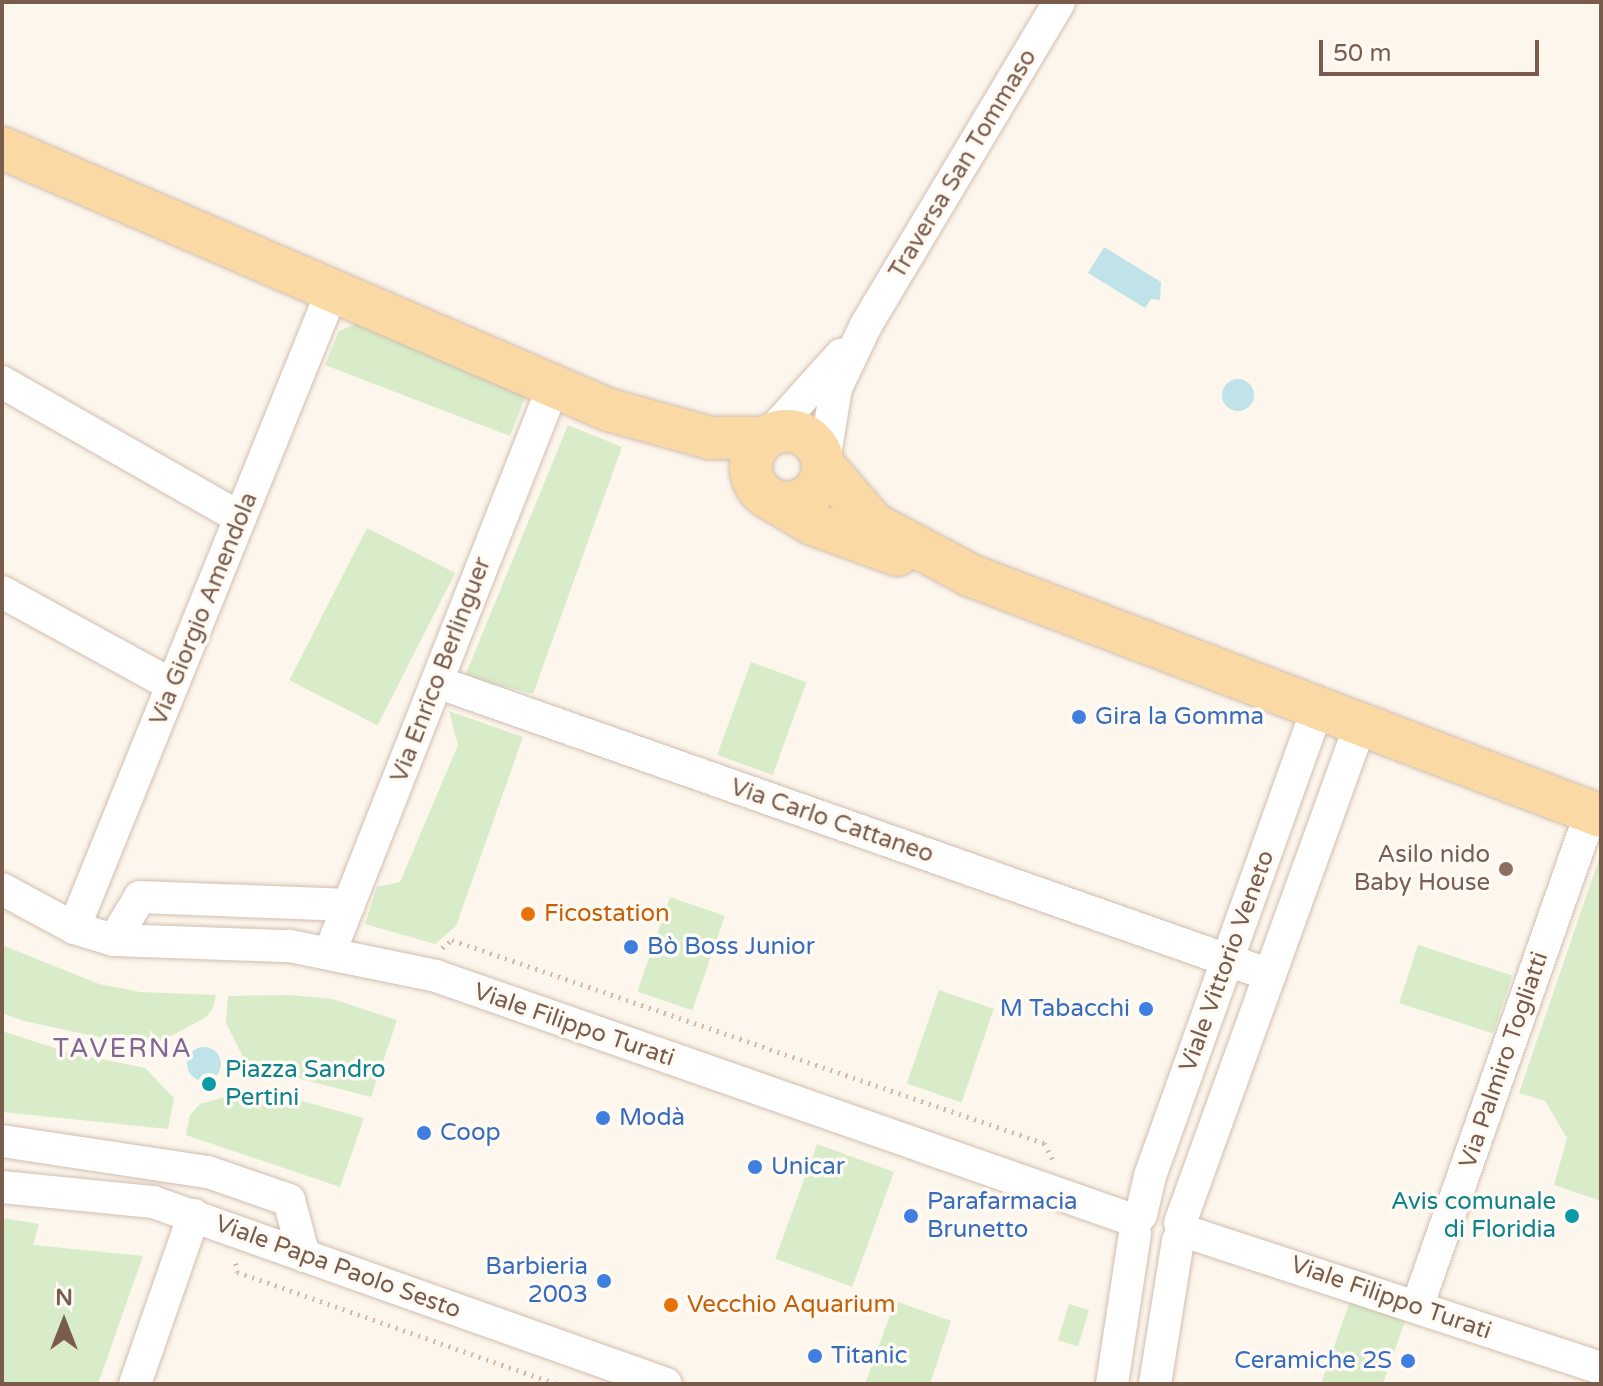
<!DOCTYPE html>
<html>
<head>
<meta charset="utf-8">
<style>
  body { margin:0 }
  #map { position:relative; width:1603px; height:1386px; overflow:hidden; background:#fdf6ec; font-family:"Varela Round",sans-serif }
  div>[style] { position:absolute }
  [style*='--x'] { left:calc(var(--x)*1px); top:calc(var(--y)*1px); width:calc(var(--w)*1px); rotate:calc(var(--a)*1deg) }
  .green>* { inset:0; background:#d8ecc9; transform-origin:0 0 }
  .water>* { inset:0; background:#bfe3e8 }
  .round { border-radius:50% }
  .path>* { height:5px; margin-top:-2.5px; transform-origin:0; background:repeating-linear-gradient(90deg,#d9b8a5 0 2px,transparent 0 8px) }
  .roads { filter:drop-shadow(0 0 2px #d1beb0) drop-shadow(0 0 2px #d1beb0) }
  .minor>* { height:32px; margin:-16px; padding:0 16px; transform-origin:16px; border-radius:16px; background:#fff }
  .major>* { height:42px; margin:-21px; padding:0 21px; transform-origin:21px; border-radius:21px; background:#fbd9a5 }
  .major>.ring { margin:-21px; padding:0; box-sizing:content-box; background:none; border:42px solid #fbd9a5; border-radius:50% }
  .dots>* { width:22px; height:22px; translate:-50% -50%; box-sizing:border-box; border:4px solid #fffaf3; border-radius:50% }
  span { translate:-50% -50%; white-space:nowrap; text-align:center; line-height:1.15; -webkit-text-stroke:7px #fffaf3; paint-order:stroke }
  .street-label { font-size:24px; color:#7a5c4d }
  .shop-label { font-size:24px; color:#366cbe }
  .left { translate:0 -50%; text-align:left }
  .right { translate:-100% -50%; text-align:right }
  .education-label { font-size:24px; color:#785e54 }
  .food-label { font-size:24px; color:#c56008 }
  .culture-label { font-size:24px; color:#0d838f }
  .neighbourhood-label { font-size:26px; color:#846695; letter-spacing:2px }
  .frame { position:absolute; inset:0; border:4px solid #7a5c4d; pointer-events:none }
  .north { position:absolute; left:24px; top:1282px; width:80px; height:80px; -webkit-text-stroke:6px #fffaf3; paint-order:stroke; rotate:0deg; font-size:22px; font-weight:700; line-height:32px; text-align:center; color:#7a5c4d }
  .north::after { content:''; display:block; margin:auto; width:28px; height:36px; background:#7a5c4d; clip-path:polygon(50% 0,100% 100%,50% 72%,0 100%) }
  .scale { position:absolute; left:1319px; top:40px; width:220px; height:36px; box-sizing:border-box; border:4px solid #7a5c4d; border-top:0; padding-left:10px; font-size:24px; line-height:28px; white-space:nowrap; color:#7a5c4d; -webkit-text-stroke:6px #fffaf3; paint-order:stroke }
</style>
</head>
<body>
<div id="map">
  <div class="green">
    <i style="clip-path:polygon(358px 323px,526px 395px,510px 436px,325px 365px,339px 331px)"></i>
    <i style="clip-path:polygon(568px 425px,622px 447px,533px 694px,465px 676px)"></i>
    <i style="left:367px;top:528px;width:99px;height:171px;rotate:27deg"></i>
    <i style="left:751px;top:662px;width:59px;height:99px;rotate:20deg"></i>
    <i style="clip-path:polygon(449px 711px,523px 737px,456px 926px,435px 944px,365px 924px,377px 887px,400px 882px,458px 745px)"></i>
    <i style="clip-path:polygon(1601px 853px,1601px 1201px,1554px 1185px,1567px 1138px,1545px 1101px,1519px 1093px)"></i>
    <i style="left:670px;top:897px;width:58px;height:100px;rotate:19deg"></i>
    <i style="clip-path:polygon(2px 945px,99px 984px,140px 992px,216px 995px,213px 1008px,206px 1017px,149px 1048px,24px 1021px,2px 1013px)"></i>
    <i style="left:1418px;top:945px;width:99px;height:61px;rotate:18deg"></i>
    <i style="left:939px;top:990px;width:58px;height:99px;rotate:19deg"></i>
    <i style="clip-path:polygon(290px 995px,332px 999px,397px 1020px,371px 1097px,247px 1065px,226px 1023px,228px 996px)"></i>
    <i style="clip-path:polygon(2px 1031px,67px 1052px,145px 1068px,174px 1098px,168px 1129px,2px 1112px)"></i>
    <i style="clip-path:polygon(243px 1092px,291px 1098px,364px 1118px,340px 1187px,186px 1135px,190px 1115px,200px 1104px)"></i>
    <i style="left:817px;top:1144px;width:82px;height:122px;rotate:20deg"></i>
    <i style="clip-path:polygon(2px 1218px,39px 1224px,33px 1245px,143px 1256px,98px 1384px,2px 1384px)"></i>
    <i style="clip-path:polygon(895px 1301px,951px 1321px,930px 1384px,865px 1384px)"></i>
    <i style="clip-path:polygon(1350px 1301px,1405px 1321px,1383px 1384px,1321px 1384px)"></i>
    <i style="left:1069px;top:1304px;width:21px;height:38px;rotate:17deg"></i>
  </div>
  <div class="water">
    <i style="clip-path:polygon(1104px 247px,1161px 282px,1160px 300px,1151px 299px,1145px 308px,1088px 273px)"></i>
    <i class="round" style="left:1222px;top:379px;width:32px;height:32px"></i>
    <i class="round" style="left:187px;top:1047px;width:34px;height:34px"></i>
  </div>
  <div class="path">
    <i style="--x:442;--y:948;--w:13;--a:-39"></i>
    <i style="--x:452;--y:940;--w:626;--a:18.93"></i>
    <i style="--x:1044;--y:1143;--w:19;--a:62"></i>
    <i style="--x:236;--y:1263;--w:9;--a:84"></i>
    <i style="--x:237;--y:1272;--w:338;--a:19.3"></i>
  </div>
  <div class="roads">
    <div class="minor">
      <i style="--x:2;--y:382;--w:274;--a:29.7"></i>
      <i style="--x:769;--y:435;--w:108;--a:-48"></i>
      <i style="--x:824;--y:461;--w:74;--a:-80.7"></i>
      <i style="--x:836;--y:388;--w:70;--a:-64.5"></i>
      <i style="--x:866;--y:325;--w:376;--a:-59.1"></i>
      <i style="--x:2;--y:592;--w:194;--a:28.7"></i>
      <i style="--x:437;--y:682;--w:883;--a:19.38"></i>
      <i style="--x:2;--y:889;--w:82;--a:28.4"></i>
      <i style="--x:74;--y:928;--w:42;--a:16.7"></i>
      <i style="--x:114;--y:940;--w:176;--a:2"></i>
      <i style="--x:290;--y:946;--w:149;--a:11.6"></i>
      <i style="--x:436;--y:976;--w:742;--a:19.29"></i>
      <i style="--x:74;--y:928;--w:689;--a:-67.94"></i>
      <i style="--x:114;--y:940;--w:50;--a:-58.8"></i>
      <i style="--x:140;--y:897;--w:209;--a:2.2"></i>
      <i style="--x:330;--y:952;--w:607;--a:-68.46"></i>
      <i style="--x:2;--y:1141;--w:208;--a:8.6"></i>
      <i style="--x:208;--y:1172;--w:86;--a:19.1"></i>
      <i style="--x:289;--y:1200;--w:58;--a:75"></i>
      <i style="--x:2;--y:1187;--w:152;--a:5.7"></i>
      <i style="--x:153;--y:1202;--w:544;--a:19.53"></i>
      <i style="--x:1141;--y:1215;--w:40;--a:-77"></i>
      <i style="--x:1150;--y:1176;--w:497;--a:-70.3"></i>
      <i style="--x:1180;--y:1223;--w:532;--a:-70.1"></i>
      <i style="--x:1181;--y:1230;--w:442;--a:18.2"></i>
      <i style="--x:1417;--y:1307;--w:525;--a:-70.63"></i>
      <i style="--x:135;--y:1384;--w:179;--a:-70.8"></i>
      <i style="--x:1112;--y:1384;--w:152;--a:-81.3"></i>
      <i style="--x:1155;--y:1384;--w:145;--a:-80.9"></i>
    </div>
    <div class="major">
      <i style="--x:2;--y:148;--w:661;--a:23.35"></i>
      <i style="--x:609;--y:410;--w:105;--a:15.5"></i>
      <i style="--x:710;--y:438;--w:54;--a:0"></i>
      <i class="ring" style="left:751px;top:431px;width:30px;height:30px"></i>
      <i style="--x:824;--y:466;--w:77;--a:49.2"></i>
      <i style="--x:874;--y:524;--w:111;--a:28"></i>
      <i style="--x:972;--y:576;--w:673;--a:20.88"></i>
      <i style="--x:771;--y:499;--w:49;--a:30.8"></i>
      <i style="--x:813;--y:524;--w:90;--a:20"></i>
    </div>
  </div>
  <div class="dots">
    <i style="left:1079px;top:717px;background:#3f7fe0"></i>
    <i style="left:1506px;top:869px;background:#8d6e63"></i>
    <i style="left:528px;top:914px;background:#e8710a"></i>
    <i style="left:631px;top:947px;background:#3f7fe0"></i>
    <i style="left:1146px;top:1009px;background:#3f7fe0"></i>
    <i style="left:209px;top:1084px;background:#0f9aa8"></i>
    <i style="left:603px;top:1118px;background:#3f7fe0"></i>
    <i style="left:424px;top:1133px;background:#3f7fe0"></i>
    <i style="left:755px;top:1167px;background:#3f7fe0"></i>
    <i style="left:911px;top:1216px;background:#3f7fe0"></i>
    <i style="left:1572px;top:1216px;background:#0f9aa8"></i>
    <i style="left:604px;top:1281px;background:#3f7fe0"></i>
    <i style="left:671px;top:1305px;background:#e8710a"></i>
    <i style="left:815px;top:1356px;background:#3f7fe0"></i>
    <i style="left:1408px;top:1361px;background:#3f7fe0"></i>
  </div>
  <div class="street-label">
    <span style="left:963px;top:164px;rotate:-59deg">Traversa San Tommaso</span>
    <span style="left:204px;top:609px;rotate:-68deg">Via Giorgio Amendola</span>
    <span style="left:441px;top:670px;rotate:-69deg">Via Enrico Berlinguer</span>
    <span style="left:832px;top:821px;rotate:19deg">Via Carlo Cattaneo</span>
    <span style="left:1227px;top:961px;rotate:-70deg">Viale Vittorio Veneto</span>
    <span style="left:574px;top:1025px;rotate:19deg">Viale Filippo Turati</span>
    <span style="left:1504px;top:1060px;rotate:-71deg">Via Palmiro Togliatti</span>
    <span style="left:338px;top:1267px;rotate:20deg">Viale Papa Paolo Sesto</span>
    <span style="left:1391px;top:1298px;rotate:19deg">Viale Filippo Turati</span>
  </div>
  <div class="shop-label">
    <span class="left" style="left:1095px;top:717px">Gira la Gomma</span>
    <span class="left" style="left:647px;top:947px">Bò Boss Junior</span>
    <span class="right" style="left:1130px;top:1009px">M Tabacchi</span>
    <span class="left" style="left:619px;top:1118px">Modà</span>
    <span class="left" style="left:440px;top:1133px">Coop</span>
    <span class="left" style="left:771px;top:1167px">Unicar</span>
    <span class="left" style="left:927px;top:1216px">Parafarmacia<br>Brunetto</span>
    <span class="right" style="left:588px;top:1281px">Barbieria<br>2003</span>
    <span class="left" style="left:831px;top:1356px">Titanic</span>
    <span class="right" style="left:1392px;top:1361px">Ceramiche 2S</span>
  </div>
  <div class="education-label">
    <span class="right" style="left:1490px;top:869px">Asilo nido<br>Baby House</span>
  </div>
  <div class="food-label">
    <span class="left" style="left:544px;top:914px">Ficostation</span>
    <span class="left" style="left:687px;top:1305px">Vecchio Aquarium</span>
  </div>
  <div class="culture-label">
    <span class="left" style="left:225px;top:1084px">Piazza Sandro<br>Pertini</span>
    <span class="right" style="left:1556px;top:1216px">Avis comunale<br>di Floridia</span>
  </div>
  <div class="neighbourhood-label">
    <span style="left:123px;top:1049px">TAVERNA</span>
  </div>
  <div class="frame"></div>
  <div class="north">N</div>
  <div class="scale">50 m</div>
</div>
</body>
</html>
